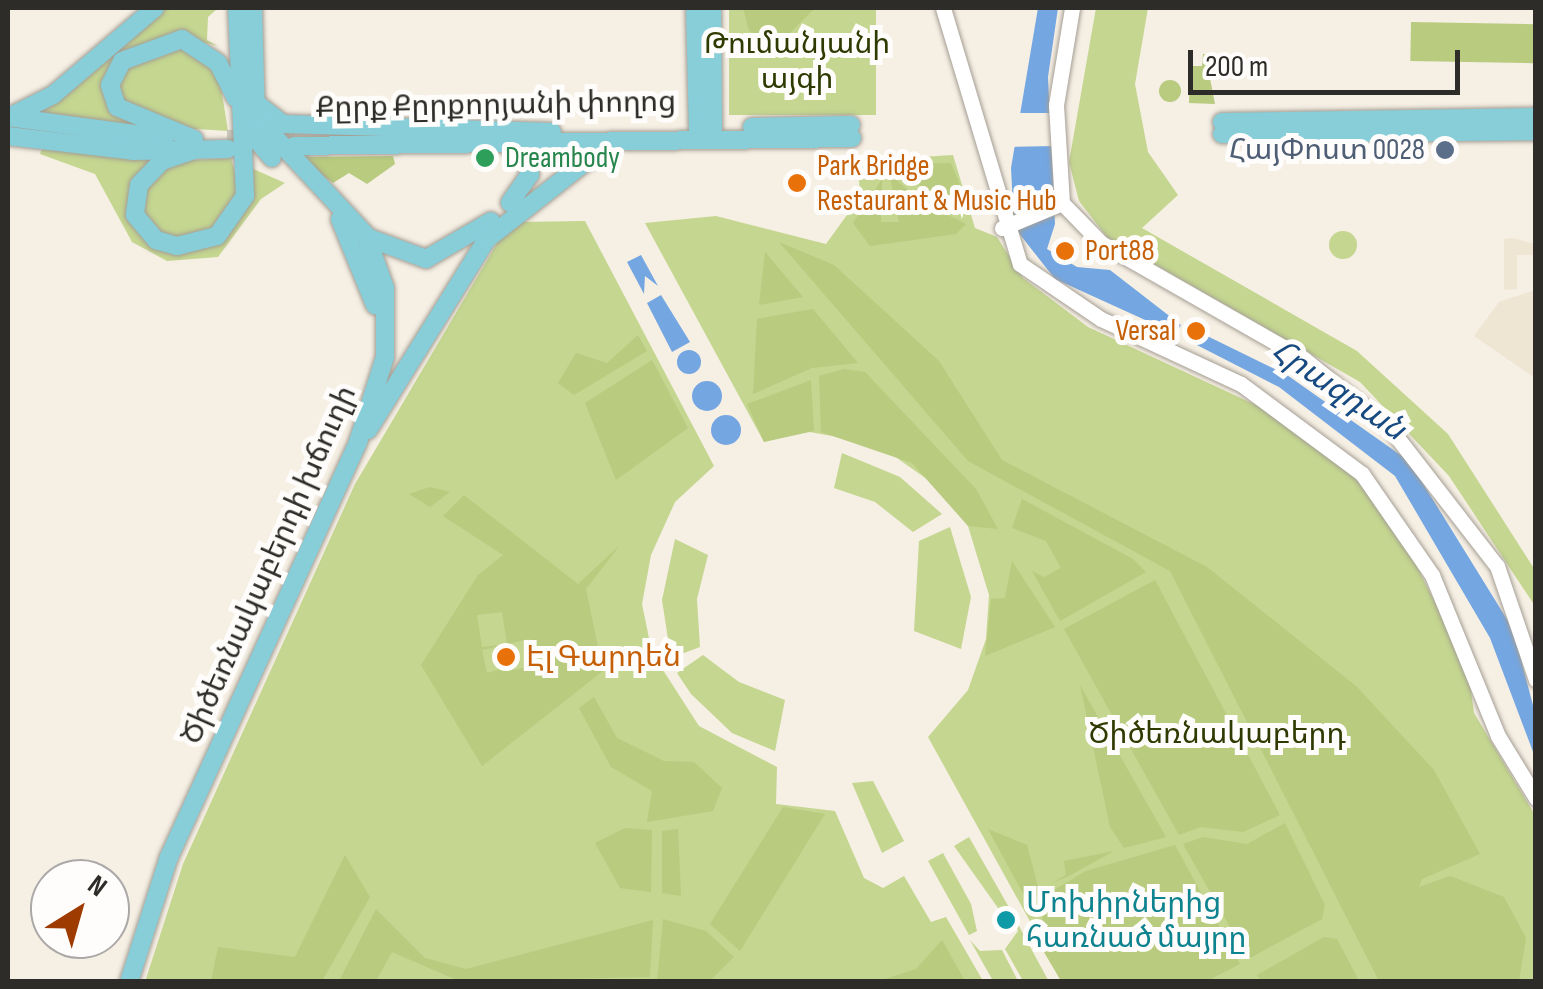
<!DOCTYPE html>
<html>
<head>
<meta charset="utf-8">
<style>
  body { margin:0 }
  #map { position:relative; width:1543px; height:989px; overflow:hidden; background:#f6efe4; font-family:"Sofia Sans Condensed","Noto Sans Armenian",sans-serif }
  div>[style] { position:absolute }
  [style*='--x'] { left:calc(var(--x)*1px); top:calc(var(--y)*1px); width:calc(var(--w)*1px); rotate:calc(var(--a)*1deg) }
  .built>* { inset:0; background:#efe5d3 }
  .green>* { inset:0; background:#c4d68f; transform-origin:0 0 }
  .round { border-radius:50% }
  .forest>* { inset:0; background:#b8cb7e; transform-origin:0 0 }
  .water>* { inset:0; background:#74a6e1 }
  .pier>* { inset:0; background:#f6efe4 }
  .primary-tunnel>* { height:18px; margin-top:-9px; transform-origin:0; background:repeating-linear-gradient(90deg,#cec8be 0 18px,transparent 0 27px) }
  .roads { filter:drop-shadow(0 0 2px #a49e94) drop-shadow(0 0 2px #a49e94) }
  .secondary>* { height:15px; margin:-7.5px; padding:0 7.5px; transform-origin:7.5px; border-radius:7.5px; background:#fff }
  .primary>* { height:18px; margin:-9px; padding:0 9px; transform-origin:9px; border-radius:9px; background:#88ced9 }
  .dots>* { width:28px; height:28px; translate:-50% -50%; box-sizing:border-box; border:5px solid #fffdfb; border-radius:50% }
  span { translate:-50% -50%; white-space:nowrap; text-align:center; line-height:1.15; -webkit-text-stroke:10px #fffdfb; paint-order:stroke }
  .park-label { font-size:30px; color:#2f3a00 }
  .street-label { font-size:30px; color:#2e2c28 }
  .service-label { font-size:30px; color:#4e5e75 }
  .right { translate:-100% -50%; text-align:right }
  .leisure-label { font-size:30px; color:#27864d }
  .left { translate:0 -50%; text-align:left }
  .food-label { font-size:30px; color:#c56008 }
  .culture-label { font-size:30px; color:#0d838f }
  .water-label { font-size:32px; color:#174a80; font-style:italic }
  .frame { position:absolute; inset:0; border:10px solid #2e2c28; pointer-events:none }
  .north { position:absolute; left:30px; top:859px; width:100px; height:100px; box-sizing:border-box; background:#fffdfb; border:2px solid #aba9a7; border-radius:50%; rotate:37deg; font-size:28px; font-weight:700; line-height:40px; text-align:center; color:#2e2c28 }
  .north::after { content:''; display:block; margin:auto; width:35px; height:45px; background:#9e3b01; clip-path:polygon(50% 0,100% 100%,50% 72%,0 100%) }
  .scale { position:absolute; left:1188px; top:50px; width:272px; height:45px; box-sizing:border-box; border:5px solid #2e2c28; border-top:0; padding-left:12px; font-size:30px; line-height:35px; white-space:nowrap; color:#2e2c28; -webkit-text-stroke:8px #fffdfb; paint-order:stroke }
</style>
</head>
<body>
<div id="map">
  <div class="built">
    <i style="clip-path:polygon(1513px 238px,1535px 244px,1535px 255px,1517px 255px,1517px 289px,1504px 290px,1504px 239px)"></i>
    <i style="clip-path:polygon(1532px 291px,1536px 294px,1535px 378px,1474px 336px,1499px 302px)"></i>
  </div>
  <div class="green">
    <i style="clip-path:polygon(163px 8px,218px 8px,208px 17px,207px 40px,218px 46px,170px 34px,117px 58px,114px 111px,156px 132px,28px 113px)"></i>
    <i style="left:729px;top:8px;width:147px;height:107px"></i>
    <i style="clip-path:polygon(1096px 8px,1148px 8px,1135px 84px,1148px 152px,1178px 195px,1142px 228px,1357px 351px,1448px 434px,1535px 570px,1535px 606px,1449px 476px,1360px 382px,1107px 237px,1079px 201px,1069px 162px)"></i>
    <i style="clip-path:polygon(172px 44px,218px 69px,228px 131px,181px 128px,118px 98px,119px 72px)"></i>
    <i style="clip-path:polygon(44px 144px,151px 160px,134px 180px,145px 239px,223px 240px,250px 201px,251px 168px,285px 183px,261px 199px,218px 257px,167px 261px,132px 242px,95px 174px,40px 154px)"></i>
    <i style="clip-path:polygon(953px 155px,975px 228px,997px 237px,1023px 278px,1088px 327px,1286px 419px,1386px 505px,1468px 668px,1474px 713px,1535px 815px,1535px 981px,1063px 981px,928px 737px,968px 690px,986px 639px,989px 595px,968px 526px,941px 489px,877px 444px,804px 431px,764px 442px,645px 223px,716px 216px,826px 244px,860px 197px,858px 161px)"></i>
    <i style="clip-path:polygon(231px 158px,240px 192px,224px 225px,191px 240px,161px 236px,143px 215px,147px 182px,175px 161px)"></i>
    <i style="clip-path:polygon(585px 221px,714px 466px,675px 502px,651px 555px,642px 604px,652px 653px,699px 726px,777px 767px,776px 804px,835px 811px,864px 878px,883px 888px,904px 876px,931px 922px,946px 917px,983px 981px,145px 982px,183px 864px,355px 484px,499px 240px,519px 222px)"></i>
    <i class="round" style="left:1329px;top:231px;width:28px;height:28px"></i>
    <i style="clip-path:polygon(842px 453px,900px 477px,942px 514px,913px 532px,875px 502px,834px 488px)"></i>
    <i style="clip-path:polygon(950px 527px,971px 597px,961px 649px,914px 631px,919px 541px)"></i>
    <i style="clip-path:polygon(675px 539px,708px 555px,697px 599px,700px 647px,671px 658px,662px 600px)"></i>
    <i style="clip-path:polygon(703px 655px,739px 682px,785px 700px,775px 751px,732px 733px,691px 694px,677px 673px)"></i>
    <i style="clip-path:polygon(873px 781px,904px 841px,882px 853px,852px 783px)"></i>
    <i style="clip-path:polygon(969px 837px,1011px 911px,1003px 915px,954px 846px)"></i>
    <i style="clip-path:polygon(943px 853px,971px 904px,977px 931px,969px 935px,928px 861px)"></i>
    <i style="clip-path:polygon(1013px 915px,1048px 980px,1045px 981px,1023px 981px,1005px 949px,1018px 931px)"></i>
    <i style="clip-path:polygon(970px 940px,980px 951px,1002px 950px,1018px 981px,993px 981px)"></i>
  </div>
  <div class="forest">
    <i style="clip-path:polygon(743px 8px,815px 8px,779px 44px,749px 31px)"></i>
    <i style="left:1411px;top:22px;width:124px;height:39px;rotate:1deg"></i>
    <i style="clip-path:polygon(1203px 54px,1217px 54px,1208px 68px,1215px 104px,1189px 103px,1190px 66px,1202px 66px)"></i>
    <i class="round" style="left:1159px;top:80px;width:22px;height:22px"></i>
    <i style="clip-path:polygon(296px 157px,393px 156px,395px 164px,367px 184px,349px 173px,333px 183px)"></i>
    <i style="clip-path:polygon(951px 163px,968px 204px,945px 205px,892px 164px)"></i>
    <i style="clip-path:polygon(889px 173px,921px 202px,966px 224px,956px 234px,870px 246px,853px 223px,882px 179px,881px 222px,899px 222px)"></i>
    <i style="clip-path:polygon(779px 242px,834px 265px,939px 361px,1002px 460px,1207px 567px,1356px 686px,1434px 770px,1480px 854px,1422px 879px,1419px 887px,1450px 876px,1504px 897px,1526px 938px,1519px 981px,1379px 981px,1170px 571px,968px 461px)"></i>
    <i style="clip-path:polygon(765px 252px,803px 297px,759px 305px)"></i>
    <i style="clip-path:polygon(813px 309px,858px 363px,812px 368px,753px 394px,757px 319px)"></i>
    <i style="clip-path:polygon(638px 335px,647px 351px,574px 395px,558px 383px,576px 353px,607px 363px)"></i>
    <i style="clip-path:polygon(652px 360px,688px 428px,616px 480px,585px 403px)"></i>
    <i style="clip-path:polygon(844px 369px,865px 372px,976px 489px,998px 529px,968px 526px,912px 463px,821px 432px,819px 376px)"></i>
    <i style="clip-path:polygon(811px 380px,814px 431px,764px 442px,747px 404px)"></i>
    <i style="clip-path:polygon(430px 487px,450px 492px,430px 507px,409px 494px)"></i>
    <i style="clip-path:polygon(evenodd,464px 495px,578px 584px,620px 545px,586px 589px,603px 671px,482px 766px,421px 665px,478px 575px,503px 555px,443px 516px,464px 495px,502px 612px,507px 644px,482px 647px,477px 615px,502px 612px,464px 495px,529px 639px,538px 665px,514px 670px,508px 644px,529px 639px,464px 495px,506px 645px,511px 666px,487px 673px,482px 650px,506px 645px)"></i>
    <i style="clip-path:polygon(1022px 499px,1133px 559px,1146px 572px,1060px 621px,1032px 571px,1044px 577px,1061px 568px,1046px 541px,1012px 528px)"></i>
    <i style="clip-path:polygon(1012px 561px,1055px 627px,985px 656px,991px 599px,1005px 598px)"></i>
    <i style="clip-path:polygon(1155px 580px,1280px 815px,1243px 832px,1201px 827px,1179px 835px,1064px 629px)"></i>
    <i style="clip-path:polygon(1080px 685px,1166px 837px,1124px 848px,1110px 827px)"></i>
    <i style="clip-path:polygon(594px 697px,617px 738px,664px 761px,694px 762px,722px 788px,713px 811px,647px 822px,652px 791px,611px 767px,579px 708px)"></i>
    <i style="clip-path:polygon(783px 807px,825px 814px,740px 951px,710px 924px)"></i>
    <i style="clip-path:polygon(1285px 823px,1325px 905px,1322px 919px,1248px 959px,1183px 844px,1203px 837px,1247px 844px)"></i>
    <i style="clip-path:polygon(625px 828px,652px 830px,651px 892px,620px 888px,595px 843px)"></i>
    <i style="clip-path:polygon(678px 829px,681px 896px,662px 893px,662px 831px)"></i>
    <i style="clip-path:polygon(988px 829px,1027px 845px,1040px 894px,1027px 901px)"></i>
    <i style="clip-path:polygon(1175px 845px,1240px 964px,1207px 981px,1061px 981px,1038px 942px,1047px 894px,1086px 871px)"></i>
    <i style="clip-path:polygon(1114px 851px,1069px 876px,1052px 883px,1066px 875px,1064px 861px)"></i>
    <i style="clip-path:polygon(345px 855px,370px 897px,322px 981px,211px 981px,218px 947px,295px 957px)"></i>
    <i style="clip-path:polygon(376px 909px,425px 958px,466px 969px,653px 920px,650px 977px,459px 981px,392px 952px,376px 981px,339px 981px)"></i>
    <i style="clip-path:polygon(663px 919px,706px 931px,734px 957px,710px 981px,657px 981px)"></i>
    <i style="clip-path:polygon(1324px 937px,1337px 939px,1359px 981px,1261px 981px,1257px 975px)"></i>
    <i style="clip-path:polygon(942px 940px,965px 981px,879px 981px,916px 969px)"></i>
  </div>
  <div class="water">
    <i style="clip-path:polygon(1038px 8px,1058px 8px,1048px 77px,1055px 224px,1047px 249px,1077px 267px,1110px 270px,1181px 325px,1176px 334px,1055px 279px,1014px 227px,1011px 168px)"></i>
    <i style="clip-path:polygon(641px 255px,658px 286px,645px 276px,644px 294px,627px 262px)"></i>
    <i style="clip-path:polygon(661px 295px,690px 342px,672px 352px,647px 303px)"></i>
    <i style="clip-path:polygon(1197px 331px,1287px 375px,1409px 461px,1513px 629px,1535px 713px,1535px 757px,1490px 638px,1395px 476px,1279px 387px,1191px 342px)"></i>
    <i class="round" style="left:677px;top:350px;width:24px;height:24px"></i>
    <i class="round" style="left:692px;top:381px;width:30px;height:30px"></i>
    <i class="round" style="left:711px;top:415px;width:30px;height:30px"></i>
  </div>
  <div class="pier">
    <i style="clip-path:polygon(1015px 113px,1054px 113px,1055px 146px,1010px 147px)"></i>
  </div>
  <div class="primary-tunnel">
    <i style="--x:227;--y:139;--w:68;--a:-1.7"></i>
  </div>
  <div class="roads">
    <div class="secondary">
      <i style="--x:943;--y:8;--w:267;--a:73.3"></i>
      <i style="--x:1020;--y:264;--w:98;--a:34.2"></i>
      <i style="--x:1101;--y:319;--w:154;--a:24.9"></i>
      <i style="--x:1241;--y:384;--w:151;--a:36.6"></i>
      <i style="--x:1362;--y:474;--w:123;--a:55.3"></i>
      <i style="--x:1432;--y:575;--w:174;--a:67.7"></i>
      <i style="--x:1498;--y:736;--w:73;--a:58.5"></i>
      <i style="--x:1062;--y:203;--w:56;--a:45.7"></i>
      <i style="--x:1101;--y:243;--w:234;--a:29.7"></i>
      <i style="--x:1304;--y:359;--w:109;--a:38.7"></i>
      <i style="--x:1389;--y:427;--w:176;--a:52.2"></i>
      <i style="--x:1497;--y:566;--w:120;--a:71.1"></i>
      <i style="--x:1062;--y:203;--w:98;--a:-93.5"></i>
      <i style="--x:1056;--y:105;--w:98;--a:-80.6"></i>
      <i style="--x:1002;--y:228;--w:65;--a:-22.6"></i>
    </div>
    <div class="primary">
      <i style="--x:695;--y:8;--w:121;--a:88.6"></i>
      <i style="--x:698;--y:129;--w:20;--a:33"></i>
      <i style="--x:260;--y:106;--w:29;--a:38"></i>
      <i style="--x:283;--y:124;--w:269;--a:1.7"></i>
      <i style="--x:13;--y:115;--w:45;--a:-26.6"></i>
      <i style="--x:53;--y:95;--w:134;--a:-40.5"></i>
      <i style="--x:8;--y:117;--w:158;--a:7.6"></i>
      <i style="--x:1222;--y:122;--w:314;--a:-0.9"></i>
      <i style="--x:244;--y:125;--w:43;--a:49.7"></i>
      <i style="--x:752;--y:127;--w:99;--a:-1.2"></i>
      <i style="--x:1222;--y:134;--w:314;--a:-0.5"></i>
      <i style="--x:8;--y:136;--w:126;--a:6.8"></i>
      <i style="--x:133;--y:151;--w:95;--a:-1.2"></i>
      <i style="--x:194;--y:139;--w:83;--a:-157.4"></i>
      <i style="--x:117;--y:107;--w:23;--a:-108"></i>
      <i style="--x:110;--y:85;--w:27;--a:-63"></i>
      <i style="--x:122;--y:61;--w:64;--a:-20.1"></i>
      <i style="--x:182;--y:39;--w:43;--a:33.7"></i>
      <i style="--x:218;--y:63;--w:39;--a:63"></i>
      <i style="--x:701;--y:140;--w:17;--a:-45"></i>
      <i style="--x:713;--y:128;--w:120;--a:-90.5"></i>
      <i style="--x:505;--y:144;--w:23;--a:31"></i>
      <i style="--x:525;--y:156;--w:19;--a:74"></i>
      <i style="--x:530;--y:174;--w:35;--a:125"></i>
      <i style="--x:294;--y:146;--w:558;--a:-0.82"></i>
      <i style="--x:197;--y:149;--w:37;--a:161"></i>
      <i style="--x:162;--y:161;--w:33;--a:134"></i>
      <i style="--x:139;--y:185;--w:30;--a:98"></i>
      <i style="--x:135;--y:215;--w:33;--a:50"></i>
      <i style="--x:156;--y:240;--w:22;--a:16"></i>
      <i style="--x:177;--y:246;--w:41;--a:-14"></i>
      <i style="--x:217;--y:236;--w:49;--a:-55"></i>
      <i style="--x:245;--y:196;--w:188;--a:-92.4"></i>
      <i style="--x:340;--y:219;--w:93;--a:67.9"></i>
      <i style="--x:369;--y:238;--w:61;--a:20.2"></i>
      <i style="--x:426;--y:259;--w:75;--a:-30.3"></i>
      <i style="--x:368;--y:430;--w:225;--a:-58.1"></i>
      <i style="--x:487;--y:239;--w:152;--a:-38.1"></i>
      <i style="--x:129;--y:982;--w:131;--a:-72.3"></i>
      <i style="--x:169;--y:857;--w:456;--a:-65.5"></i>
      <i style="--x:358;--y:442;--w:89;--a:-72.4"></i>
      <i style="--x:385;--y:357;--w:69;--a:-90"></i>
      <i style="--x:385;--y:288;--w:56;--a:-109.7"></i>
      <i style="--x:366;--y:235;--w:161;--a:-133"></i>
      <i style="--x:256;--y:117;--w:109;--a:-91.6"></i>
    </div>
  </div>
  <div class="dots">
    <i style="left:1445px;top:150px;background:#5c6f8a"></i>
    <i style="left:485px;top:158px;background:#2e9e5b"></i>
    <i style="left:797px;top:183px;background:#e8710a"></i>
    <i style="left:1065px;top:251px;background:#e8710a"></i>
    <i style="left:1196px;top:331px;background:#e8710a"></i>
    <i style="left:506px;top:657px;background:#e8710a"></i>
    <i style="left:1006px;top:920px;background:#0f9aa8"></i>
  </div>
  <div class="park-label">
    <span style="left:797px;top:61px">Թումանյանի<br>այգի</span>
    <span style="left:1217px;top:734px">Ծիծեռնակաբերդ</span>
  </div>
  <div class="street-label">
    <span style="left:496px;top:105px;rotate:-1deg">Քըրք Քըրքորյանի փողոց</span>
    <span style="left:269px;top:565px;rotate:-66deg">Ծիծեռնակաբերդի խճուղի</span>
  </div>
  <div class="service-label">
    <span class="right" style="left:1425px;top:150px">ՀայՓոստ 0028</span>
  </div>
  <div class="leisure-label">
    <span class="left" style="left:505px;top:158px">Dreambody</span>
  </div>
  <div class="food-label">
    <span class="left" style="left:817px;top:183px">Park Bridge<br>Restaurant &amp; Music Hub</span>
    <span class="left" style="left:1085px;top:251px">Port88</span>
    <span class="right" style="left:1176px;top:331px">Versal</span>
    <span class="left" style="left:526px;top:657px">Էլ Գարդեն</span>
  </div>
  <div class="culture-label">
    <span class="left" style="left:1026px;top:920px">Մոխիրներից<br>հառնած մայրը</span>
  </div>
  <div class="water-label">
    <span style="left:1338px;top:391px;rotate:34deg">Հրազդան</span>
  </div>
  <div class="frame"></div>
  <div class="north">N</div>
  <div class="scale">200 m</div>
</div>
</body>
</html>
